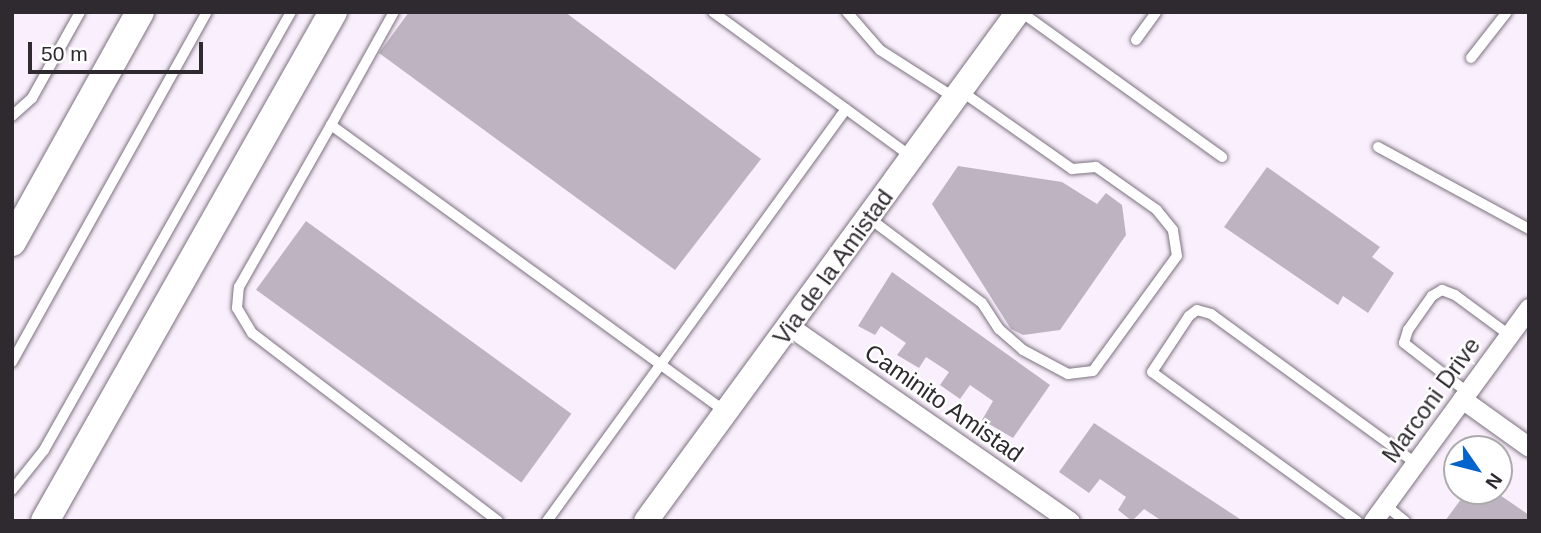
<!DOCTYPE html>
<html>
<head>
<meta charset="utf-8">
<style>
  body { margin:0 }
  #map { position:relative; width:1541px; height:533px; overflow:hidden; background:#faeffd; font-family:Helvetica,sans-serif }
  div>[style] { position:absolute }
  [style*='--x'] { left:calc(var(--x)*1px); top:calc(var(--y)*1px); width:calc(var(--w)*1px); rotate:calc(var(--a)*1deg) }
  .building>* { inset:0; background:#beb4c1; transform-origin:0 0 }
  .roads { filter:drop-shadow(0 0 2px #7c727f) drop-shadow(0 0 2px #7c727f) }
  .service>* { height:10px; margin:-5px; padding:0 5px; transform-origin:5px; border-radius:5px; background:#fff }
  .minor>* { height:19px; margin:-9.5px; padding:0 9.5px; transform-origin:9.5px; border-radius:9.5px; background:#fff }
  .tertiary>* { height:24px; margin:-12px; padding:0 12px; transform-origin:12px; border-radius:12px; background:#fff }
  .secondary>* { height:28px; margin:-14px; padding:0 14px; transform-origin:14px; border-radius:14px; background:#fff }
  span { translate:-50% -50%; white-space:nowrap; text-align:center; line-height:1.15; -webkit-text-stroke:5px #fff; paint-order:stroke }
  .street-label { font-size:24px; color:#2f2a30 }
  .frame { position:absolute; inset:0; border:14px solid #2f2a30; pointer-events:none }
  .north { position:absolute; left:1443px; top:435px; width:70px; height:70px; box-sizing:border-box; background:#fff; border:2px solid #acaaac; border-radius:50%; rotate:125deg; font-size:19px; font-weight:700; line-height:28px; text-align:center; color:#2f2a30 }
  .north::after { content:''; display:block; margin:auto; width:24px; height:32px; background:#0163cc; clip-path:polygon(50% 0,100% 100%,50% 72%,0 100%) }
  .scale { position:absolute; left:28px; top:42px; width:175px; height:32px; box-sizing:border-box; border:4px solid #2f2a30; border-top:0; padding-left:9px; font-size:21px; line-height:24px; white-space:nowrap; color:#2f2a30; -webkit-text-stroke:5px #fff; paint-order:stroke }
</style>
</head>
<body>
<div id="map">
  <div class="building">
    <i style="clip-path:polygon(409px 12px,565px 12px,761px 159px,675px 270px,379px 53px)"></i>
    <i style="clip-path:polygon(958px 166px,1062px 182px,1097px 204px,1106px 193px,1122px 205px,1126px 235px,1060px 330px,1023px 335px,1011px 329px,932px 204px)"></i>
    <i style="clip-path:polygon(1267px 167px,1380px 247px,1372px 257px,1394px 273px,1368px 313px,1343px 296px,1338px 305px,1224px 227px)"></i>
    <i style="left:306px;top:221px;width:328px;height:85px;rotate:36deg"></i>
    <i style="clip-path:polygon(892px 272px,1050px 385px,1013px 438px,982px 420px,993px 401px,970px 385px,960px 399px,940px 385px,949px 372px,926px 357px,919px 368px,897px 355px,906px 343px,881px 326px,875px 335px,858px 326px)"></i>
    <i style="clip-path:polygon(1094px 423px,1144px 456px,1243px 521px,1162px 521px,1144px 509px,1132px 521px,1118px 510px,1126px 497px,1100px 479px,1089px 493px,1059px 472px)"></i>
    <i style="clip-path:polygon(1467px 491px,1494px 491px,1529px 515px,1529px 521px,1445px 521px)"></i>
  </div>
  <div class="roads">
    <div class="service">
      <i style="--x:713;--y:12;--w:246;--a:36.1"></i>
      <i style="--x:847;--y:12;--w:50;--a:49"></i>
      <i style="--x:880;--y:50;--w:89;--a:32.6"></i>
      <i style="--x:1021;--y:12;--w:248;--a:35.8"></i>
      <i style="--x:1136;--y:40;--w:34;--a:-54"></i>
      <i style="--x:1471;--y:58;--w:58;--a:-52"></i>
      <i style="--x:12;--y:116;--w:27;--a:-42"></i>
      <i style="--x:32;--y:98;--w:98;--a:-60.8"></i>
      <i style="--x:331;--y:125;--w:129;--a:-60.9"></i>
      <i style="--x:1378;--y:147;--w:172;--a:28.5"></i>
      <i style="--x:869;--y:218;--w:141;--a:37"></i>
      <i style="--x:982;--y:303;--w:31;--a:57"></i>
      <i style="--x:999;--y:329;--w:32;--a:41"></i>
      <i style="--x:1023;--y:350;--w:51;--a:28.1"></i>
      <i style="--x:1068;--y:374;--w:25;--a:-7"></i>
      <i style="--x:1093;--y:371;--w:142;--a:-53.9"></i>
      <i style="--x:1177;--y:256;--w:26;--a:-99"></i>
      <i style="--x:1173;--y:230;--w:26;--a:-129"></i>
      <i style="--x:1157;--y:210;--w:75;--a:-144.8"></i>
      <i style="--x:1096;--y:167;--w:24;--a:175"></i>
      <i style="--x:1072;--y:169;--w:136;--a:-144.9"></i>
      <i style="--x:12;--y:362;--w:401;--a:-60.9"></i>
      <i style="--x:1467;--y:392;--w:80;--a:-142.1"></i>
      <i style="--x:1404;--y:343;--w:14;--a:-73"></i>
      <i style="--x:1408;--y:330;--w:42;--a:-54.8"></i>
      <i style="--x:1432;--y:296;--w:12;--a:-31"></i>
      <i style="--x:1442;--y:290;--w:14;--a:21"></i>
      <i style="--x:1455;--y:295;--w:67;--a:36.5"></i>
      <i style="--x:12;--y:490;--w:51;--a:-51.3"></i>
      <i style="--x:44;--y:450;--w:503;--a:-60.58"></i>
      <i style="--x:1385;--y:505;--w:26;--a:39"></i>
      <i style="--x:498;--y:521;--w:310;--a:-142.6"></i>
      <i style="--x:252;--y:333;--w:29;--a:-121"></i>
      <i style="--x:237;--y:308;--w:21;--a:-85"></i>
      <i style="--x:239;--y:287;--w:186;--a:-60.4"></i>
      <i style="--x:331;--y:125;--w:488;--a:36"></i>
      <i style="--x:547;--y:521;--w:509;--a:-54.03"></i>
      <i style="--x:1357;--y:521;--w:253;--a:-144"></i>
      <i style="--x:1152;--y:372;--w:67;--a:-56.5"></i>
      <i style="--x:1189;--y:316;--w:10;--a:-37"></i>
      <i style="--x:1197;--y:310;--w:15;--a:16"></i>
      <i style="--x:1211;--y:314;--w:253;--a:36.1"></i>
    </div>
    <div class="minor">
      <i style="--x:789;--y:326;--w:342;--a:34.8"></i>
      <i style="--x:1462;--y:399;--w:82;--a:35.6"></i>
      <i style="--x:1373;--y:521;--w:264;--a:-53.8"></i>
    </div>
    <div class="tertiary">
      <i style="--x:646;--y:521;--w:630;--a:-53.84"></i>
    </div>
    <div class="secondary">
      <i style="--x:12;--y:242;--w:263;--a:-60.9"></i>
      <i style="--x:45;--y:521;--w:585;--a:-60.5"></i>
    </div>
  </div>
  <div class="street-label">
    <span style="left:833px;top:267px;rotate:-54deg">Via de la Amistad</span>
    <span style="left:1431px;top:400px;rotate:-54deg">Marconi Drive</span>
    <span style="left:944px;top:403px;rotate:35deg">Caminito Amistad</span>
  </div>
  <div class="frame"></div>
  <div class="north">N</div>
  <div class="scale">50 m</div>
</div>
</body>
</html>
